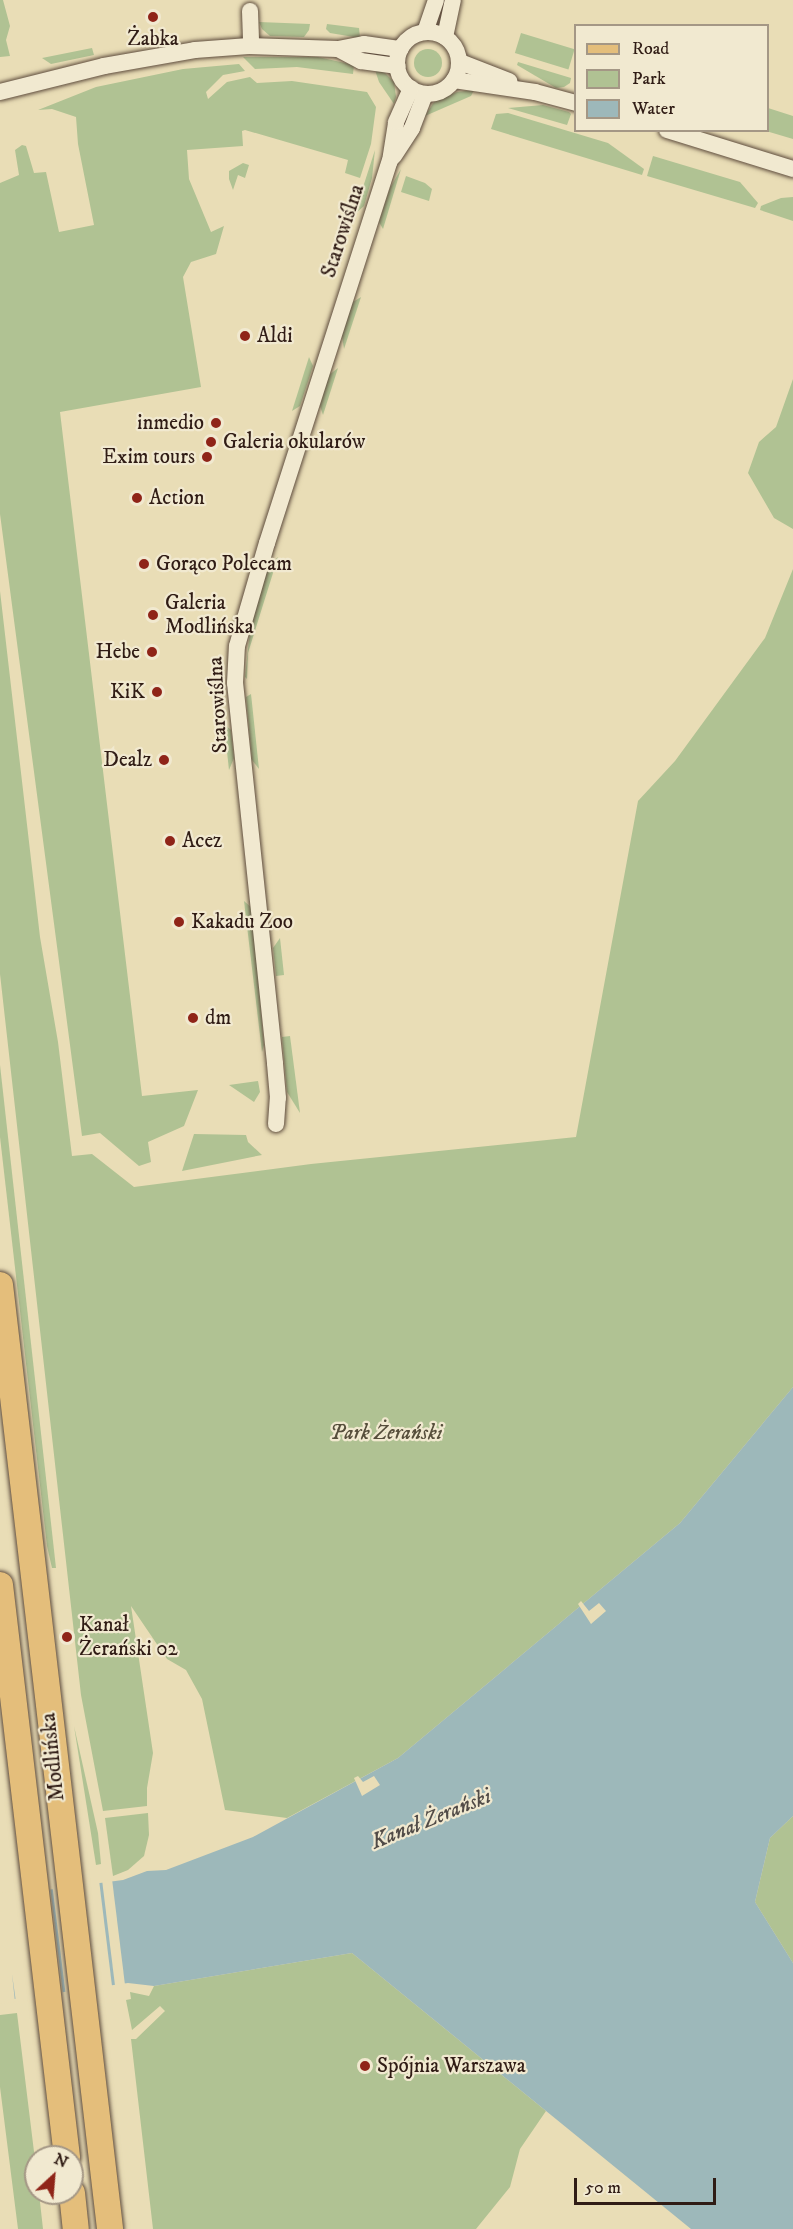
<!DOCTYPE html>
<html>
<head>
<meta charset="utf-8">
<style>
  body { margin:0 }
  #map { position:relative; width:793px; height:2229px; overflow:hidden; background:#e9ddb6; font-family:"IM FELL DW Pica",serif }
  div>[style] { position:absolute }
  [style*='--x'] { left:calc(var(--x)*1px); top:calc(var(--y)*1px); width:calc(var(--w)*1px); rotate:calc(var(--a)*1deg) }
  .green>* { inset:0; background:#b0c293; transform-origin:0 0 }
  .round { border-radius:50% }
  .water>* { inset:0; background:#9db8ba }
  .pier>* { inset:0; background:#e9ddb6; transform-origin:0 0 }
  .roads { filter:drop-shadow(0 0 2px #5e4c3d) drop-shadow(0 0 2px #5e4c3d) }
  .minor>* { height:16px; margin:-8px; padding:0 8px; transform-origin:8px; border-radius:8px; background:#f1e9d0 }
  .minor>.ring { margin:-8px; padding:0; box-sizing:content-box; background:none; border:16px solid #f1e9d0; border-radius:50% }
  .primary>* { height:26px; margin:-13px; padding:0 13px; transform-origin:13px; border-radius:13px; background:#e4be7b }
  .dots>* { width:16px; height:16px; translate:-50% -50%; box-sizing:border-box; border:3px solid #f1e9d0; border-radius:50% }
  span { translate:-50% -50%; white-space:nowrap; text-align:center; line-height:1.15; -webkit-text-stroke:4.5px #f1e9d0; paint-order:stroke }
  .poi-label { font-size:21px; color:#301c15 }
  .left { translate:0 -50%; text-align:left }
  .right { translate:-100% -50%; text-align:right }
  .street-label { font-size:21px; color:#301c15 }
  .park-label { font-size:21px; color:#564e3b; font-style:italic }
  .water-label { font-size:22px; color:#514b47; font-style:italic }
  .legend { position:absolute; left:574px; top:24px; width:195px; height:108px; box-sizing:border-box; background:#f1e9d0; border:2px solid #a49785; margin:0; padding:8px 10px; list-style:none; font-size:18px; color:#301c15 }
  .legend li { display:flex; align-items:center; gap:12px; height:30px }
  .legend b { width:30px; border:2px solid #a49785 }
  .north { position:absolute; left:24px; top:2145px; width:60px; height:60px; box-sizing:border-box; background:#f1e9d0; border:2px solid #a49785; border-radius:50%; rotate:26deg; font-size:16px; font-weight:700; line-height:24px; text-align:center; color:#301c15 }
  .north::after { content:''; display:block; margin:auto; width:21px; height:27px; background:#8f2418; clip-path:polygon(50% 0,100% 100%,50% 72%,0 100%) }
  .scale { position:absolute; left:574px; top:2178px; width:142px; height:27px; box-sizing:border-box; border:3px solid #301c15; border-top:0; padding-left:8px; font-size:18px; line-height:21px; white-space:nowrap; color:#301c15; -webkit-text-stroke:4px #f1e9d0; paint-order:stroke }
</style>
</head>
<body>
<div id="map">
  <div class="green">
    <i style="clip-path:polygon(0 0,3px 0,10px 26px,6px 40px,10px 56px,0 57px)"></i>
    <i style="clip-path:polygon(259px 22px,310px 24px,309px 30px,304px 37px,270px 36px,262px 29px)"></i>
    <i style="clip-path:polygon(327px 24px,359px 28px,360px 38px,330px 33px,326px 29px)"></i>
    <i style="left:521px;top:33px;width:56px;height:21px;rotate:17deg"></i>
    <i style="clip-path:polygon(92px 48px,94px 55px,51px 64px,42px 58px)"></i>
    <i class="round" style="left:414px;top:49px;width:28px;height:28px"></i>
    <i style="clip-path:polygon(243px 57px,318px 57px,354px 65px,353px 74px,297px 67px,255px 69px)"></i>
    <i style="clip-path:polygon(518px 62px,571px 78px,570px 83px,564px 87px,556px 88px,517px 65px)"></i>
    <i style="clip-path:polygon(239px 64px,245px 71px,223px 75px,206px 92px,208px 99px,227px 82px,250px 77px,257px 83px,292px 81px,367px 92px,376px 107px,371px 144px,360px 178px,345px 173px,348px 160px,245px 130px,242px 131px,243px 146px,187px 150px,189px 179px,211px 232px,224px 226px,216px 254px,191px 262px,183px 277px,201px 387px,60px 412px,142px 1096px,198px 1090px,184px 1126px,148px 1142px,151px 1162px,139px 1166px,100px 1133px,82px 1136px,0 514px,0 183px,19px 175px,15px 150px,22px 145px,26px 146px,34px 173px,46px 172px,59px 232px,94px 225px,78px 144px,76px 117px,52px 109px,38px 110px,96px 87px,183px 69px)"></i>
    <i style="clip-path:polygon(375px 70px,384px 72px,394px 82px,396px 97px,394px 104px,379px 82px)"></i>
    <i style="clip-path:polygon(474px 90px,471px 96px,425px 116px,434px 102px,457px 92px)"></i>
    <i style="clip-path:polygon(543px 105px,569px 112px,571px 114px,567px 125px,508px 108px)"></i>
    <i style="clip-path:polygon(768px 108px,793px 116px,793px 139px,766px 131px)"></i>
    <i style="clip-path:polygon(508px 113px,608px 143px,644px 169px,642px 175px,491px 129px,496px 114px)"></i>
    <i style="clip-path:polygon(375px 150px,372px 178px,364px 206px,354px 215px)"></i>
    <i style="clip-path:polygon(653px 156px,740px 182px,758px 203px,755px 208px,647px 176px)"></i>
    <i style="clip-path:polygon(243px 163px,249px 165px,245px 178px,238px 175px,233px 190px,229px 179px,229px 171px)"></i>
    <i style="clip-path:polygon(401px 169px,383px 229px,379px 222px,390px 188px)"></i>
    <i style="clip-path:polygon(406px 176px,425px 183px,432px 189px,429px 201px,401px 192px)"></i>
    <i style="clip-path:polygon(793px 197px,793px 221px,760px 210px,761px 206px,781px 198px)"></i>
    <i style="clip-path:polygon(361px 297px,344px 349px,342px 336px,353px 302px)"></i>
    <i style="clip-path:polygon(309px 357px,313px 366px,300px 406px,292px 411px)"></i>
    <i style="clip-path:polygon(338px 368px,323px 415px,320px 406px,329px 375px)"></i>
    <i style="clip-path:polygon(793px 379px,793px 529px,774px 518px,748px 473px,759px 442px,776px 427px)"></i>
    <i style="clip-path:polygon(278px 557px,248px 653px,247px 679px,245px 677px,250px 630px,269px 565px)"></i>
    <i style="clip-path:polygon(793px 569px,793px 1387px,680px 1523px,398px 1758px,287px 1818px,225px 1810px,202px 1699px,186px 1670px,167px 1659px,131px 1606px,153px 1753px,147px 1788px,147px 1806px,103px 1811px,81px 1695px,0 974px,0 591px,40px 937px,58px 1042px,72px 1156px,92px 1154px,134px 1187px,311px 1164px,576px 1137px,638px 801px,675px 761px,765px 638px)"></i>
    <i style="clip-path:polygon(251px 694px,259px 769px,252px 760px,246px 697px)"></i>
    <i style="clip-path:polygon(224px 724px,231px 730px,234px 758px,229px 770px)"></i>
    <i style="clip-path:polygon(244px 901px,252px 908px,264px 1045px,262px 1052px)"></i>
    <i style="clip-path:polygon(280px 938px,284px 975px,276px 976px,273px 948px)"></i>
    <i style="clip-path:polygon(290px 1036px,300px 1113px,287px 1092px,282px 1037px)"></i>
    <i style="clip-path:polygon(0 1065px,56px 1568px,52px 1568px,47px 1546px,0 1137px)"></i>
    <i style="clip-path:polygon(258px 1081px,260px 1092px,254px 1102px,229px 1085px)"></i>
    <i style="clip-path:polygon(194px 1134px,246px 1135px,248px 1142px,262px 1155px,182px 1171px)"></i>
    <i style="clip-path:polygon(74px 1726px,98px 1833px,101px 1864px,96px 1865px)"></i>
    <i style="clip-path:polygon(148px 1813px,149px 1835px,144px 1856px,128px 1870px,113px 1876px,105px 1818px)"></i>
    <i style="clip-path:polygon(793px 1816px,793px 1963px,755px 1902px,770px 1838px)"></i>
    <i style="clip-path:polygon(352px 1953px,546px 2111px,520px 2149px,510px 2187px,476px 2229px,153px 2229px,131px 2039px,136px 2039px,165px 2011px,160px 2006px,132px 2030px,126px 2000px,131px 1999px,130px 1992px,149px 1996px,154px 1986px)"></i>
    <i style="clip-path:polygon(17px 2013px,36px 2168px,36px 2193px,39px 2193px,43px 2229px,18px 2229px,0 2087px,0 2015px)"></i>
  </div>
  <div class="water">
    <i style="clip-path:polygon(793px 1387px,793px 1816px,770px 1838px,755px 1902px,793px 1963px,793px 2229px,691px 2229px,352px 1953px,154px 1986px,128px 1983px,0 2001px,0 1896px,123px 1880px,147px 1871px,166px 1870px,253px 1837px,398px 1758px,680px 1523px)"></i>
  </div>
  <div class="pier">
    <i style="clip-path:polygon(581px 1601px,589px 1611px,599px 1603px,606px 1611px,591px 1624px,578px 1604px)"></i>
    <i style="clip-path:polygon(358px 1776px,363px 1782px,374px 1776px,380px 1785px,362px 1796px,354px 1778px)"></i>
    <i style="left:112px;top:1879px;width:108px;height:10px;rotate:83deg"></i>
    <i style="left:99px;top:1880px;width:109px;height:47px;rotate:83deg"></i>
    <i style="clip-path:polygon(50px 1886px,63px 1995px,16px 2002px,12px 1974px,15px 2002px,0 2004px,0 1893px)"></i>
  </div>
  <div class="roads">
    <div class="minor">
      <i style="--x:250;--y:11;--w:35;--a:88"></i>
      <i style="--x:425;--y:32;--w:34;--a:-71"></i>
      <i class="ring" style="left:397px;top:32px;width:46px;height:46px"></i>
      <i style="--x:445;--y:37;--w:38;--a:-78"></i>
      <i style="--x:338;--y:49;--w:26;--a:28"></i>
      <i style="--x:361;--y:61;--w:37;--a:8"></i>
      <i style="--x:460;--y:62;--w:53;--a:21.2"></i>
      <i style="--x:454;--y:80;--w:82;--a:8.4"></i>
      <i style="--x:535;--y:92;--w:42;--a:15"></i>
      <i style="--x:0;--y:92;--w:107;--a:-14"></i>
      <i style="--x:104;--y:66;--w:92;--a:-10"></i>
      <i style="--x:195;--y:50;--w:54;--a:-4.2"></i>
      <i style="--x:249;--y:46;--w:89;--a:1.9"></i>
      <i style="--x:338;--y:49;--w:26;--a:-11"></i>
      <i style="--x:364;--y:44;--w:37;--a:8"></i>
      <i style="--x:667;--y:130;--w:132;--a:17.2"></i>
      <i style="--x:394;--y:156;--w:33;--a:-57"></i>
      <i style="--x:412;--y:128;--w:36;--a:-69"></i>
      <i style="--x:276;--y:1124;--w:26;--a:-86"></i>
      <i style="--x:278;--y:1098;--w:35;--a:-95"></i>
      <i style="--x:275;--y:1063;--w:382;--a:-96"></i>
      <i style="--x:235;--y:683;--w:37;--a:-87"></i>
      <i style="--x:237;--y:646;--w:107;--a:-73.8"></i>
      <i style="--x:267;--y:543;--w:401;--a:-72.2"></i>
      <i style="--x:390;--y:161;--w:39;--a:-81"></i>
      <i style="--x:396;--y:122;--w:37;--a:-66"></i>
    </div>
    <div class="primary">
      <i style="--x:0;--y:1285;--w:950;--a:83.35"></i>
      <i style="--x:0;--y:1585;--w:576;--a:83.32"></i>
      <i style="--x:72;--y:2193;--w:36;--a:84"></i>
    </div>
  </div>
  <div class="dots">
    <i style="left:153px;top:17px;background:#8f2418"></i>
    <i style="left:245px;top:336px;background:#8f2418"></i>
    <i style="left:216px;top:423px;background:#8f2418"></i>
    <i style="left:211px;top:442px;background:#8f2418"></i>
    <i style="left:207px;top:457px;background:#8f2418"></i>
    <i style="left:137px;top:498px;background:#8f2418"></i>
    <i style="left:144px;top:564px;background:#8f2418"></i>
    <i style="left:153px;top:615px;background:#8f2418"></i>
    <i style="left:152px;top:652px;background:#8f2418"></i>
    <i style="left:157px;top:692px;background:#8f2418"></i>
    <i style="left:164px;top:760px;background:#8f2418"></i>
    <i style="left:170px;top:841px;background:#8f2418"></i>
    <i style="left:179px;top:922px;background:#8f2418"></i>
    <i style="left:193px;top:1018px;background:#8f2418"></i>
    <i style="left:67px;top:1637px;background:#8f2418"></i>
    <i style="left:365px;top:2066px;background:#8f2418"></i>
  </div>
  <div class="poi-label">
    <span style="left:153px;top:39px">Żabka</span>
    <span class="left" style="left:257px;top:336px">Aldi</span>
    <span class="right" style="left:204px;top:423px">inmedio</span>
    <span class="left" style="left:223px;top:442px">Galeria okularów</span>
    <span class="right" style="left:195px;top:457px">Exim tours</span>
    <span class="left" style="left:149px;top:498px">Action</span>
    <span class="left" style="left:156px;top:564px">Gorąco Polecam</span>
    <span class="left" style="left:165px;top:615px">Galeria<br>Modlińska</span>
    <span class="right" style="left:140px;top:652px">Hebe</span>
    <span class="right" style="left:145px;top:692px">KiK</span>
    <span class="right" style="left:152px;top:760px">Dealz</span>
    <span class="left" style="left:182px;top:841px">Acez</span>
    <span class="left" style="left:191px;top:922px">Kakadu Zoo</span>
    <span class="left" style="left:205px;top:1018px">dm</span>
    <span class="left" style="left:79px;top:1637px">Kanał<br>Żerański 02</span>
    <span class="left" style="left:377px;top:2066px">Spójnia Warszawa</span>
  </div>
  <div class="street-label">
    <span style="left:343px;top:231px;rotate:-72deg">Starowiślna</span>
    <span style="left:218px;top:705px;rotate:-93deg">Starowiślna</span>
    <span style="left:53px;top:1757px;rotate:-96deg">Modlińska</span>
  </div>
  <div class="park-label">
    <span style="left:386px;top:1433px">Park Żerański</span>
  </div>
  <div class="water-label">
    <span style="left:431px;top:1819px;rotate:-22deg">Kanał Żerański</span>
  </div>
  <ul class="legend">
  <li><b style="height:8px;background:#e4be7b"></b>Road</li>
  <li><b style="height:16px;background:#b0c293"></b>Park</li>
  <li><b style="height:16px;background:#9db8ba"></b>Water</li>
  </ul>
  <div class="north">N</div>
  <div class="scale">50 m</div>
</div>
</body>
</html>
